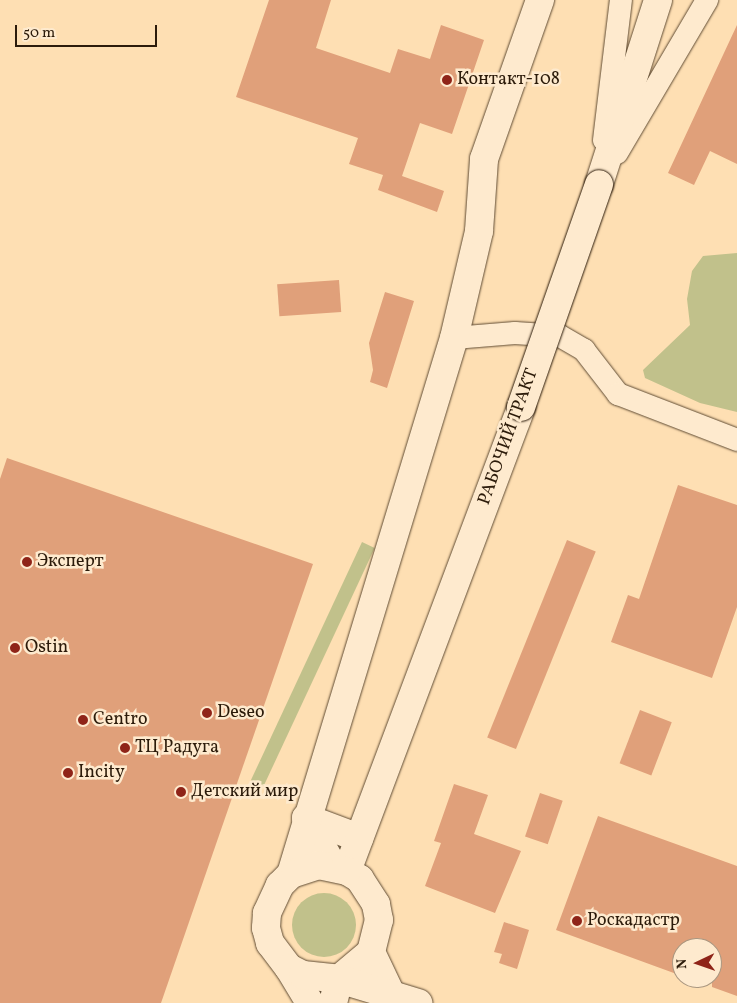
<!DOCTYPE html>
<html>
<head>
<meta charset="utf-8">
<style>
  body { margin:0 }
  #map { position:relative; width:737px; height:1003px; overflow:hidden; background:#fedfb3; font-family:Vollkorn,serif }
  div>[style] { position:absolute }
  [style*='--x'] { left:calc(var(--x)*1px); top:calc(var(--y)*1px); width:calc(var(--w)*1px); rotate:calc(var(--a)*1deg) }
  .green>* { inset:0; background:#c1c18b; transform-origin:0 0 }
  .round { border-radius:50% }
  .building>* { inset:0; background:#e0a07a; transform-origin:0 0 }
  .roads { filter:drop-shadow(0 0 1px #604c34) drop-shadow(0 0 1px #604c34) }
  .minor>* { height:22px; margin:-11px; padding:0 11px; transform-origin:11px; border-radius:11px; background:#feeace }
  .tertiary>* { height:28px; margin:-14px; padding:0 14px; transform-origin:14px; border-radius:14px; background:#feeace }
  .secondary>* { height:28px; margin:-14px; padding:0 14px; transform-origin:14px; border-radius:14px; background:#feeace }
  .bridges { filter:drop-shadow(0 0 1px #2c1b0a) drop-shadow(0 0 1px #2c1b0a) }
  .secondary-bridge>* { height:28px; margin:-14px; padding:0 14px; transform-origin:14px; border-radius:14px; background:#feeace }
  .dots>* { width:14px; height:14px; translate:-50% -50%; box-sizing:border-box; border:2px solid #feeace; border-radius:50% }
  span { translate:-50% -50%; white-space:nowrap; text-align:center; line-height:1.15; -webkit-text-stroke:5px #feeace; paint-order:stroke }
  .poi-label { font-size:18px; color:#2c1b0a }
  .left { translate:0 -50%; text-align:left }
  .street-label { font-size:18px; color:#2c1b0a }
  .north { position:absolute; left:672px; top:938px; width:50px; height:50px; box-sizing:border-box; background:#feeace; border:1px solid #aa9780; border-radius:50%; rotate:267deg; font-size:14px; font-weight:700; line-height:20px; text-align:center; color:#2c1b0a }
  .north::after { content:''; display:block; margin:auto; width:18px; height:22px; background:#8f2418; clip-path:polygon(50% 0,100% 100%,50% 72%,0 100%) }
  .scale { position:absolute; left:15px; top:25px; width:142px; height:22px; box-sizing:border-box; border:2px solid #2c1b0a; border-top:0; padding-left:6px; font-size:15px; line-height:18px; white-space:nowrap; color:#2c1b0a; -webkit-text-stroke:4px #feeace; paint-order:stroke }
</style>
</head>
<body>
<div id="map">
  <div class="green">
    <i style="clip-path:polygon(737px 253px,737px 412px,700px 403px,645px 378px,643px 370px,690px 325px,687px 299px,692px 271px,703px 256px)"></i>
    <i style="left:362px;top:542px;width:14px;height:263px;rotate:25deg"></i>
    <i class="round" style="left:292px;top:893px;width:64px;height:64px"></i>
  </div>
  <div class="building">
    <i style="clip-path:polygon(269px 0,331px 0,316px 48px,390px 73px,398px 49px,430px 59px,441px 25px,484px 40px,452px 134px,420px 123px,402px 176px,444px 191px,437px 212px,378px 190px,383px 175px,349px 164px,358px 138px,236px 97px)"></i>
    <i style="clip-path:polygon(737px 25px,737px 164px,710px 151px,694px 185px,668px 173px)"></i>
    <i style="left:339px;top:280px;width:32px;height:62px;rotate:86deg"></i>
    <i style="clip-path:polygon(385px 292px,414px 301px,387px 388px,370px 382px,373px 370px,369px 343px)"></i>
    <i style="clip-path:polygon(7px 458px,313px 564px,161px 1003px,0 1003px,0 479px)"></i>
    <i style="clip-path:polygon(678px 485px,737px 505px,737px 607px,712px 678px,611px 642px,628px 595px,639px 599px)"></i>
    <i style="left:567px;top:540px;width:31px;height:213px;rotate:22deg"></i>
    <i style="left:640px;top:710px;width:34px;height:57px;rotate:21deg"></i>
    <i style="clip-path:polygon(454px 784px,488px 795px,474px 834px,521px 851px,495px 913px,425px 886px,441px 843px,434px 841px)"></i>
    <i style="left:540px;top:793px;width:24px;height:46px;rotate:19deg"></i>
    <i style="clip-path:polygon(598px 816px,737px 866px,737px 996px,712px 987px,712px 948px,682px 948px,682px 976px,556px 930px)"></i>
    <i style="clip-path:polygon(504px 922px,529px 930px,517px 969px,499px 963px,502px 954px,494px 952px)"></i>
  </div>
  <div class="roads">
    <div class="minor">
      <i style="--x:604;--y:140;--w:141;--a:-83.1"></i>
      <i style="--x:617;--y:153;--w:178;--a:-59.5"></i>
      <i style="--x:454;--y:338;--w:61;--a:-4.7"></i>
      <i style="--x:515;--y:333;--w:45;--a:3.8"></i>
      <i style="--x:560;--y:336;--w:28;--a:30"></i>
      <i style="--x:584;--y:350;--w:56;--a:52.3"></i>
      <i style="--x:618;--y:394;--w:128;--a:21.1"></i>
    </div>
    <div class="tertiary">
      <i style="--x:306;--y:818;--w:57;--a:20.7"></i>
      <i style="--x:306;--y:818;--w:55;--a:60.6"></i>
      <i style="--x:291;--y:874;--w:560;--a:-73.09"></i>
      <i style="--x:454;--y:338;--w:110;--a:-76.8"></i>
      <i style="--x:479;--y:231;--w:72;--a:-86"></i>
      <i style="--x:484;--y:159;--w:169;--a:-70.6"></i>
      <i style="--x:289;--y:968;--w:41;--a:59"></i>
      <i style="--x:333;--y:1003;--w:25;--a:-76"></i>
      <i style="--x:339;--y:979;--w:42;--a:-40.2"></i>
    </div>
    <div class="secondary">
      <i style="--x:599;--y:184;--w:193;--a:-72.2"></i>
      <i style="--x:347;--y:871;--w:496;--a:-69.4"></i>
      <i style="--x:390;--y:992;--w:44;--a:-115.4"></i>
      <i style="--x:371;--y:952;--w:33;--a:-76"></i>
      <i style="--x:379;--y:920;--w:16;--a:-101"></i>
      <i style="--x:376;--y:904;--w:30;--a:-123"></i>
      <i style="--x:360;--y:879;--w:15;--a:-148"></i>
      <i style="--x:347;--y:871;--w:29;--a:-168"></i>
      <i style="--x:319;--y:865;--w:29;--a:162"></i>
      <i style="--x:291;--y:874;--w:16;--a:135"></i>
      <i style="--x:280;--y:885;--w:31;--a:115"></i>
      <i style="--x:267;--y:913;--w:15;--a:94"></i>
      <i style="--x:266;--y:928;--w:16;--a:75"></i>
      <i style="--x:270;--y:943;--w:31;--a:53"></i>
      <i style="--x:289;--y:968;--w:16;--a:27"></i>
      <i style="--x:303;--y:975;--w:36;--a:6"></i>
      <i style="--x:339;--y:979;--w:83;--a:16.9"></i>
    </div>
  </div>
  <div class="bridges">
    <div class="secondary-bridge">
      <i style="--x:521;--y:407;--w:236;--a:-70.7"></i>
    </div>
  </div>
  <div class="dots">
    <i style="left:447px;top:80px;background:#8f2418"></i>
    <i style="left:27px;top:562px;background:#8f2418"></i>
    <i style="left:15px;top:648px;background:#8f2418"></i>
    <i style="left:207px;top:713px;background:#8f2418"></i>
    <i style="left:83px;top:720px;background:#8f2418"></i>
    <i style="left:125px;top:748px;background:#8f2418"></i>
    <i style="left:68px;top:773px;background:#8f2418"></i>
    <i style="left:181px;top:792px;background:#8f2418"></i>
    <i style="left:577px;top:921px;background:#8f2418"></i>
  </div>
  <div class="poi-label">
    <span class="left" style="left:457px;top:80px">Контакт-108</span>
    <span class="left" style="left:37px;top:562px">Эксперт</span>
    <span class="left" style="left:25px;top:648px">Ostin</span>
    <span class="left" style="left:217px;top:713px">Deseo</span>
    <span class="left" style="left:93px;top:720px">Centro</span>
    <span class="left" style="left:135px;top:748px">ТЦ Радуга</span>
    <span class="left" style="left:78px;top:773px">Incity</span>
    <span class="left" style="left:191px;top:792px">Детский мир</span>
    <span class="left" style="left:587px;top:921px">Роскадастр</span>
  </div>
  <div class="street-label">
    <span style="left:509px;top:437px;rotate:-70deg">РАБОЧИЙ ТРАКТ</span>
  </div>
  <div class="north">N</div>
  <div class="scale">50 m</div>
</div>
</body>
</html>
